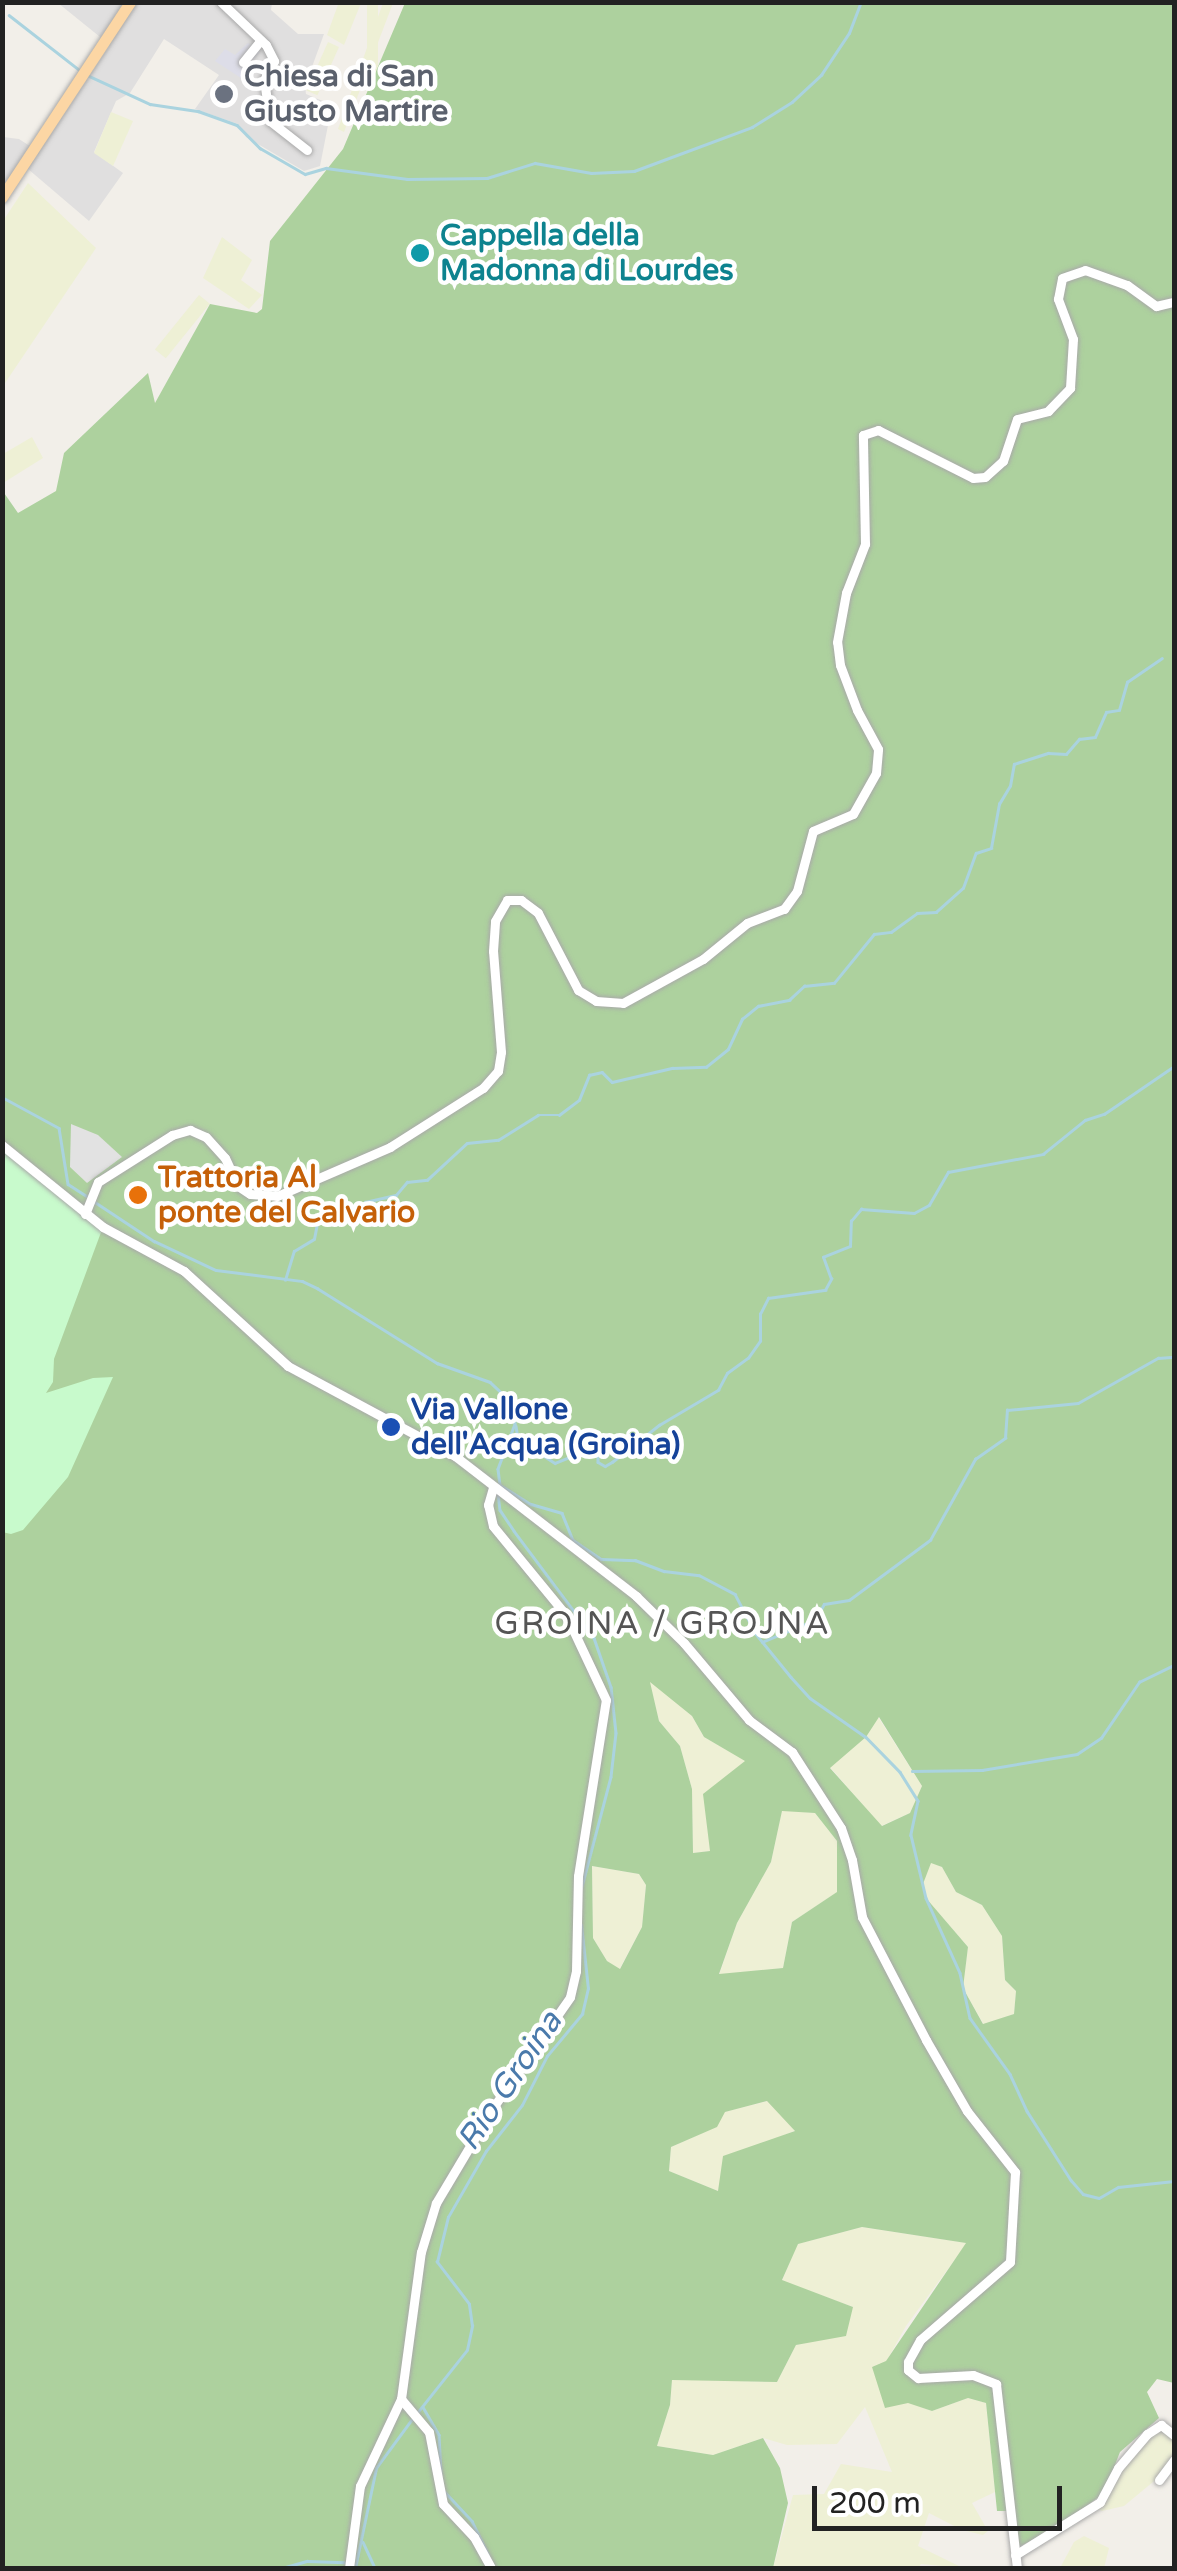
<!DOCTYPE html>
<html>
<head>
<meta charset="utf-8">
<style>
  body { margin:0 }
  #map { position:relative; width:1177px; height:2571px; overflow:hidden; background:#f2efe9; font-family:"Varela Round",sans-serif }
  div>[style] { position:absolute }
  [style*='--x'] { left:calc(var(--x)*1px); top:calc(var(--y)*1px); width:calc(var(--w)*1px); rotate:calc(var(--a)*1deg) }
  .residential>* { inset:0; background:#e0dfdf }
  .farmland>* { inset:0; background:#eef0d5; transform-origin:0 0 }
  .forest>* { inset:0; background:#add19e }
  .park>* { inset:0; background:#c8facc }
  .parking>* { inset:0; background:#e2e2e2 }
  .plaza>* { inset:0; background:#dddde8 }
  .stream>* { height:2.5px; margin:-1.25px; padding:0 1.25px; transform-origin:1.25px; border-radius:1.25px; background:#aad3df }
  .roads { filter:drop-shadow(0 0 2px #a9a9a9) drop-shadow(0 0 2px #a9a9a9) }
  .minor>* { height:9px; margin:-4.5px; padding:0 4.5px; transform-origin:4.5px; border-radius:4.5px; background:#fff }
  .major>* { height:11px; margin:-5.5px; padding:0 5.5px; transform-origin:5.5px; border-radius:5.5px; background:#fcd6a4 }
  .dots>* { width:28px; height:28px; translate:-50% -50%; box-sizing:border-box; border:5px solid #fff; border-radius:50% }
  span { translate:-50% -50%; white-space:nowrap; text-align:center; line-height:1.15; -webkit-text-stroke:9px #fff; paint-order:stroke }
  .worship-label { font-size:30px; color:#5b616d; font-weight:700 }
  .left { translate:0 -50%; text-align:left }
  .culture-label { font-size:30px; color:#0d838f; font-weight:700 }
  .food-label { font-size:30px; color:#c56008; font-weight:700 }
  .transit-label { font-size:30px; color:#164399; font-weight:700 }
  .neighbourhood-label { font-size:32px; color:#555; letter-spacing:2.5px }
  .water-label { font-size:32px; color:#4a7aab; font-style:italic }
  .frame { position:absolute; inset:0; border:5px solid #222; pointer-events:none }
  .scale { position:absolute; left:812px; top:2486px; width:250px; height:45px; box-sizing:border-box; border:5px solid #222; border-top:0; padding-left:12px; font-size:30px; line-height:35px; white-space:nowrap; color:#222; -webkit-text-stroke:8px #fff; paint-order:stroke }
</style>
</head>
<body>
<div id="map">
  <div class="residential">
    <i style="clip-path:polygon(58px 3px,272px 3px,271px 10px,298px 34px,324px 34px,305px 86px,306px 94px,332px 105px,320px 166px,304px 171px,246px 137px,238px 124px,195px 109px,219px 75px,164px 39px,130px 93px,116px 101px,94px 152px,123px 173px,89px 221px,21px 163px,3px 190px,3px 137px,19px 139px,39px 152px,110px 45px)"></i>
  </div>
  <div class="farmland">
    <i style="clip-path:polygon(339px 2px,361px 3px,344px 45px,327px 35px)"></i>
    <i style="left:367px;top:3px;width:11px;height:99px"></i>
    <i style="clip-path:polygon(383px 3px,393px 3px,344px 132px,338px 129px)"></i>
    <i style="left:328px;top:42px;width:12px;height:53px;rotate:24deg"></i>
    <i style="clip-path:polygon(111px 112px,133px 121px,113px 166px,94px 153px)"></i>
    <i style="clip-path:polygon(28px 183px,96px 248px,3px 386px,3px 221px)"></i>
    <i style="clip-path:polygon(222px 237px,252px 260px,241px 280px,262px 295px,249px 309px,203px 278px)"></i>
    <i style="left:199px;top:295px;width:14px;height:70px;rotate:39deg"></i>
    <i style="clip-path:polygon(32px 437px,43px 458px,3px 483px,3px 454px)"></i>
    <i style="clip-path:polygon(649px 1680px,692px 1716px,704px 1737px,746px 1761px,710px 1851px,693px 1853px,692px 1789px,680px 1746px,659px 1721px)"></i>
    <i style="clip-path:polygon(878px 1717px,922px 1786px,910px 1813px,881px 1826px,830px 1767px,866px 1737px)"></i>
    <i style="clip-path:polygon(782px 1810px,815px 1813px,837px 1841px,838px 1892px,792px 1922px,783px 1968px,719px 1975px,737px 1923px,771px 1862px)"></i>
    <i style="clip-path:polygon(931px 1862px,942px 1867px,956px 1892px,982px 1905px,1002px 1936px,1005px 1980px,1016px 1991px,1014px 2014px,984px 2025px,963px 1988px,968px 1947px,926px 1898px,923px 1884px)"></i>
    <i style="clip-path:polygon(592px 1866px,639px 1874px,646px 1885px,642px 1927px,619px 1970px,607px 1961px,593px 1938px)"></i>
    <i style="clip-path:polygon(768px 2101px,796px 2130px,761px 2145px,718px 2191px,669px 2171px,671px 2147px,716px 2127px,724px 2112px)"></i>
    <i style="clip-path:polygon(862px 2227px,967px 2243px,906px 2326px,886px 2362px,908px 2402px,932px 2411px,968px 2398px,986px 2403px,995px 2492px,972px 2503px,988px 2531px,983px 2535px,962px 2530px,929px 2513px,918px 2546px,963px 2568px,921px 2564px,918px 2568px,773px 2568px,793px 2495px,824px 2494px,841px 2464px,892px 2472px,865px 2407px,837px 2444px,787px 2445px,763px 2438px,713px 2455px,657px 2446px,670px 2405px,672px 2379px,777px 2382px,796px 2345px,808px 2342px,853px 2307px,782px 2281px,797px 2244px)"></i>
    <i style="clip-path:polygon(1163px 2427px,1172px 2435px,1174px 2453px,1159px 2477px,1124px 2506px,1102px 2511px,1089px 2505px,1104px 2493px,1144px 2438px)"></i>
    <i style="clip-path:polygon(1084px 2536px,1109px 2548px,1104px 2568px,1060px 2568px,1074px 2542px)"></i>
  </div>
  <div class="forest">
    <i style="clip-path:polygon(evenodd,405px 3px,1174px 3px,1174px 2383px,1157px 2379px,1147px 2392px,1159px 2418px,1120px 2452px,1104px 2493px,1062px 2524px,1019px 2547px,1015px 2511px,997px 2511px,986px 2403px,968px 2398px,932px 2411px,908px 2403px,885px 2408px,872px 2367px,886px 2361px,966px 2243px,862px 2227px,798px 2244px,782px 2280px,853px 2307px,846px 2336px,796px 2345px,777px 2382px,672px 2380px,670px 2405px,657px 2446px,713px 2455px,763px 2438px,780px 2468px,788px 2503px,773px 2568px,3px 2568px,2px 490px,18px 513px,56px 491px,64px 453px,148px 373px,155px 403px,210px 304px,257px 313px,262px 309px,270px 241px,343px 149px,405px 3px,650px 1682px,692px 1716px,704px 1737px,745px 1761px,703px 1794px,710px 1851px,693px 1853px,692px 1789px,680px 1746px,659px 1721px,650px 1682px,405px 3px,879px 1717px,922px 1786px,910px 1813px,882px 1826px,830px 1768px,866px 1737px,879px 1717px,405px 3px,782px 1811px,815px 1813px,837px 1841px,837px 1892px,792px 1922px,783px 1968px,719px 1974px,737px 1923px,771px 1862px,782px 1811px,405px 3px,931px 1863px,942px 1867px,956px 1892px,982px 1905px,1002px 1936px,1005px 1980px,1016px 1991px,1014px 2014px,983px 2024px,963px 1988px,968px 1947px,926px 1898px,923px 1884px,931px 1863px,405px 3px,592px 1866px,639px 1874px,646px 1885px,642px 1927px,620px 1969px,607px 1961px,593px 1938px,592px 1866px,405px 3px,767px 2101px,795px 2131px,723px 2156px,718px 2191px,669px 2171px,671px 2147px,717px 2127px,725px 2112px,767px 2101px)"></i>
  </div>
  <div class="park">
    <i style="clip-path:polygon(2px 1145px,103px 1227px,54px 1359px,53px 1382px,46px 1393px,93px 1378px,113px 1377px,68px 1477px,23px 1530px,11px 1534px,2px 1532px)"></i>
  </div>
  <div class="parking">
    <i style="clip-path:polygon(71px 1124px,98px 1135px,122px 1157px,87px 1183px,70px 1167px)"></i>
  </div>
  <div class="plaza">
    <i style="clip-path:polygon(248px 43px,260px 52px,249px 65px,255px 70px,247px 82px,215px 61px,225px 49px,235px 55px)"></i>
  </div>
  <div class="stream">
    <i style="--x:9;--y:15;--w:88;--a:38"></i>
    <i style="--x:89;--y:76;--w:67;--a:24.7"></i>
    <i style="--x:150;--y:104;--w:49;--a:8.3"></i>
    <i style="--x:198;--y:111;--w:41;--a:19.7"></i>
    <i style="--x:237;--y:125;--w:33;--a:45"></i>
    <i style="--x:260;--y:148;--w:52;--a:30"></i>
    <i style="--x:305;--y:174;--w:22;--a:-16"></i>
    <i style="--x:326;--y:168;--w:82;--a:7.7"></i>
    <i style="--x:407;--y:179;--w:80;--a:-0.7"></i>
    <i style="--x:487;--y:178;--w:50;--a:-17.4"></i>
    <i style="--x:535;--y:163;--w:57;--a:10.1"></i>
    <i style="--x:591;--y:173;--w:43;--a:-2.7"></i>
    <i style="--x:634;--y:171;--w:126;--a:-20.4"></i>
    <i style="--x:752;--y:127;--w:47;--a:-32"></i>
    <i style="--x:792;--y:102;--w:40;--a:-43"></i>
    <i style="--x:821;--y:75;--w:50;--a:-56.3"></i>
    <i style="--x:849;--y:33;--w:33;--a:-69"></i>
    <i style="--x:2;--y:1097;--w:65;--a:28.5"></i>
    <i style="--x:59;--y:1128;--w:57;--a:80.9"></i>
    <i style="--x:68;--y:1184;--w:24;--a:33"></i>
    <i style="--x:95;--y:1202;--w:71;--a:33.5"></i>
    <i style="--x:154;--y:1241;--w:68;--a:25.1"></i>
    <i style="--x:216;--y:1270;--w:87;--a:7.3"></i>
    <i style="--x:302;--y:1281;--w:17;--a:25"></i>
    <i style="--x:317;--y:1288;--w:142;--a:32"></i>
    <i style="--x:437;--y:1363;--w:56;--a:19.7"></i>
    <i style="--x:490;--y:1382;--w:33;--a:43"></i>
    <i style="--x:514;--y:1404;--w:20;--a:87"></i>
    <i style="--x:515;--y:1424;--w:48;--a:110.7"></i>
    <i style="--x:498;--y:1469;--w:16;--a:83"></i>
    <i style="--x:500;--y:1485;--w:36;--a:32"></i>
    <i style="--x:531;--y:1504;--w:32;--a:16"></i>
    <i style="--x:562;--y:1513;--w:29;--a:68"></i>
    <i style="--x:573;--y:1540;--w:34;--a:34"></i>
    <i style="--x:601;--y:1559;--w:34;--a:2"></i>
    <i style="--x:635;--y:1560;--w:31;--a:21"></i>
    <i style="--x:664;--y:1571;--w:35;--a:7"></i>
    <i style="--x:699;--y:1575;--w:41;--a:27.8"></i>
    <i style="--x:735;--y:1594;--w:45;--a:62.3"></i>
    <i style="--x:756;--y:1634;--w:55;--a:50.9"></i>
    <i style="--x:791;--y:1677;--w:28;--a:48"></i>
    <i style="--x:810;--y:1698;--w:68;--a:34.9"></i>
    <i style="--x:866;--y:1737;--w:49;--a:45.8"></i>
    <i style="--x:900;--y:1772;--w:34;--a:58"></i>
    <i style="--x:918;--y:1801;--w:35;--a:102"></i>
    <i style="--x:911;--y:1835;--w:65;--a:76.6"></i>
    <i style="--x:926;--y:1898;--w:82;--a:65.6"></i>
    <i style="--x:960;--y:1973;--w:46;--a:77.5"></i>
    <i style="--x:970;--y:2018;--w:69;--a:54.5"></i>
    <i style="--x:1010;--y:2074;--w:41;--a:65.3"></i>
    <i style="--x:1027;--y:2111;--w:82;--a:57.5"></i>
    <i style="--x:1071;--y:2180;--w:18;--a:49"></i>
    <i style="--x:1083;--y:2194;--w:16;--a:14"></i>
    <i style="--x:1099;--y:2198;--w:22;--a:-30"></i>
    <i style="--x:1118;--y:2187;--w:56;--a:-6.1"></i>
    <i style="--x:285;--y:1280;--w:30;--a:-73"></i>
    <i style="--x:294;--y:1251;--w:23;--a:-31"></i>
    <i style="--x:314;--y:1239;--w:21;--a:-79"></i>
    <i style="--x:318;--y:1218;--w:16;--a:-47"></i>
    <i style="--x:329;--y:1206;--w:25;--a:7"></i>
    <i style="--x:354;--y:1209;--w:13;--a:-32"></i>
    <i style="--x:365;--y:1202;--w:32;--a:-13"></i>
    <i style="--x:396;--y:1195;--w:17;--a:-50"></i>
    <i style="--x:407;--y:1182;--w:20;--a:-6"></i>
    <i style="--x:427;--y:1180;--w:54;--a:-42.8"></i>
    <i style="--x:467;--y:1143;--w:31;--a:-6"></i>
    <i style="--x:498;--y:1140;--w:47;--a:-32"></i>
    <i style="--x:538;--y:1115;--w:21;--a:0"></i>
    <i style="--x:559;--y:1115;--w:25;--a:-37"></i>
    <i style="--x:579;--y:1100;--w:27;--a:-68"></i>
    <i style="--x:589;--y:1075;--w:13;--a:-13"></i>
    <i style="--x:602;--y:1072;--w:14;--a:45"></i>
    <i style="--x:612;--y:1082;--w:62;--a:-13.1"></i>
    <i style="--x:672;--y:1068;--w:34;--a:-2"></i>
    <i style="--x:706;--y:1067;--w:28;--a:-39"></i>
    <i style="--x:728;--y:1049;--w:33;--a:-65"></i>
    <i style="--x:742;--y:1019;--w:21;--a:-39"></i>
    <i style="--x:758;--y:1006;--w:32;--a:-11"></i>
    <i style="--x:789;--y:1000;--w:21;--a:-43"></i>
    <i style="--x:804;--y:986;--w:30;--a:-6"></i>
    <i style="--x:834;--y:983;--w:63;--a:-50.8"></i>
    <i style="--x:874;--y:934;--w:17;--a:-7"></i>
    <i style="--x:891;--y:932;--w:32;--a:-36"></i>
    <i style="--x:917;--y:913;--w:19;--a:-3"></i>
    <i style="--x:936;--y:912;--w:36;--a:-42"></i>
    <i style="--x:963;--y:888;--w:37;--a:-70"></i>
    <i style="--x:976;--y:853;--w:16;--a:-18"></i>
    <i style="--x:991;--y:848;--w:45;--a:-79.7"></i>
    <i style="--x:999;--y:804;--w:21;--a:-59"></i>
    <i style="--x:1010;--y:786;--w:22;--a:-80"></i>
    <i style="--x:1014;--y:764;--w:36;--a:-18"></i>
    <i style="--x:1048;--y:753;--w:18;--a:3"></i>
    <i style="--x:1066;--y:754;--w:20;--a:-49"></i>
    <i style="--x:1079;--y:739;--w:16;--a:-7"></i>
    <i style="--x:1095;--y:737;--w:27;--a:-66"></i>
    <i style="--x:1106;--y:712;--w:13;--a:-9"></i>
    <i style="--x:1119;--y:710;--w:29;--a:-74"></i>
    <i style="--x:1127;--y:682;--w:42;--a:-34.4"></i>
    <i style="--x:516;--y:1426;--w:13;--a:81"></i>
    <i style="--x:518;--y:1439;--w:44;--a:33"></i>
    <i style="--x:555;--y:1463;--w:31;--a:-22"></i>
    <i style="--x:584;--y:1451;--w:14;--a:8"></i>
    <i style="--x:598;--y:1453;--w:9;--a:90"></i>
    <i style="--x:598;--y:1462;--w:8;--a:30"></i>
    <i style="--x:605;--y:1466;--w:8;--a:-30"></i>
    <i style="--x:612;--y:1462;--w:60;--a:-38.2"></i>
    <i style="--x:659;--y:1425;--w:69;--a:-30.7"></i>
    <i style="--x:718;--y:1390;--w:19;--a:-62"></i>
    <i style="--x:727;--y:1373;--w:26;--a:-36"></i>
    <i style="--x:748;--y:1358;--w:21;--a:-55"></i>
    <i style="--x:760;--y:1341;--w:27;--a:-90"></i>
    <i style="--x:760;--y:1314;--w:18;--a:-63"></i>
    <i style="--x:768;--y:1298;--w:58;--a:-8"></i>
    <i style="--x:825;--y:1290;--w:13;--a:-61"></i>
    <i style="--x:831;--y:1279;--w:23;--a:-110"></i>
    <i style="--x:823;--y:1257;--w:29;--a:-22"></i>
    <i style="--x:850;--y:1246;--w:25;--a:-88"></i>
    <i style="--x:851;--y:1221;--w:16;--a:-50"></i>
    <i style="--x:861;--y:1209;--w:53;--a:4.3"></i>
    <i style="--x:914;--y:1213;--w:17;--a:-28"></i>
    <i style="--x:929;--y:1205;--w:38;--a:-60"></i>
    <i style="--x:948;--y:1172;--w:97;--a:-10.7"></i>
    <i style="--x:1043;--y:1154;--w:54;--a:-39"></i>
    <i style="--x:1085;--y:1120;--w:20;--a:-18"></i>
    <i style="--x:1104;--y:1114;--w:85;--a:-34.4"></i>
    <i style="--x:498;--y:1494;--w:16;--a:83"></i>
    <i style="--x:500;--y:1510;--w:25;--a:56"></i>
    <i style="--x:514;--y:1531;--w:134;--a:53.2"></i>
    <i style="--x:594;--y:1638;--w:52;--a:70.9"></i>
    <i style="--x:611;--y:1687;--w:46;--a:83.8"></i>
    <i style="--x:616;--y:1733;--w:44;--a:96.5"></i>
    <i style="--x:611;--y:1777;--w:114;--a:104.8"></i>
    <i style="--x:762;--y:1642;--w:57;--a:-22.5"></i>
    <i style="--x:815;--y:1620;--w:18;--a:-61"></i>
    <i style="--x:824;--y:1604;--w:25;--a:-9"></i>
    <i style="--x:849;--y:1600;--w:101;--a:-36.5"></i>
    <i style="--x:930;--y:1540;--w:93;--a:-60.9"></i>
    <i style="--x:975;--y:1459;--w:37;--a:-35"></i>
    <i style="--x:1005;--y:1438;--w:28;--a:-86"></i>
    <i style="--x:1007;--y:1410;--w:71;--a:-5.6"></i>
    <i style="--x:1078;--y:1403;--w:92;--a:-29.4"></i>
    <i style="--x:1158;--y:1358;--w:16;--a:-4"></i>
    <i style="--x:912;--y:1771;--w:70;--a:-0.8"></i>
    <i style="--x:982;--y:1770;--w:96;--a:-9.6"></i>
    <i style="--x:1077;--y:1754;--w:29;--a:-34"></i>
    <i style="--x:1101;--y:1738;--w:68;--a:-55.8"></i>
    <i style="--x:1139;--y:1682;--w:39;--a:-26"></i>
    <i style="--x:423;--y:2407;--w:32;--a:60"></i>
    <i style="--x:439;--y:2435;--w:39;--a:87"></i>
    <i style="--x:417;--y:2413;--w:80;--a:-51.6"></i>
    <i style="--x:467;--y:2350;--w:25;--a:-78"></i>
    <i style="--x:472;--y:2326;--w:22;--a:-98"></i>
    <i style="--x:469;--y:2304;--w:53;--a:-127.3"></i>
    <i style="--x:437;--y:2262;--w:46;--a:-76.3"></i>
    <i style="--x:448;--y:2217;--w:76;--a:-60.1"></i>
    <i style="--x:486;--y:2151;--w:58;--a:-52"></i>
    <i style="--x:522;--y:2105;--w:55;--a:-63"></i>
    <i style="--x:547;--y:2056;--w:55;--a:-50.2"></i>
    <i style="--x:582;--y:2014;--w:26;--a:-77"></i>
    <i style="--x:588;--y:1989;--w:64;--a:-96.2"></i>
    <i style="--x:445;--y:2492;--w:40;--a:47"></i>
    <i style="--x:472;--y:2521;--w:37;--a:64"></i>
    <i style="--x:363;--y:2542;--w:29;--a:65"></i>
    <i style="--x:282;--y:2568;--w:26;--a:-16"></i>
    <i style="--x:307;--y:2561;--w:37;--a:2"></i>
    <i style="--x:355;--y:2568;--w:102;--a:-78.1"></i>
    <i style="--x:376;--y:2468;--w:61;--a:-53.7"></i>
  </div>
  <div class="roads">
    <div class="minor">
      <i style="--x:221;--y:2;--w:62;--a:43.7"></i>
      <i style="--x:266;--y:45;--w:18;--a:63"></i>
      <i style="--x:274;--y:61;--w:21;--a:118"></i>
      <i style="--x:264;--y:80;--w:41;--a:81.7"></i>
      <i style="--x:270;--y:121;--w:47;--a:38.1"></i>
      <i style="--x:243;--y:62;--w:28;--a:-51"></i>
      <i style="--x:2;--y:1145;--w:130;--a:39.1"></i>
      <i style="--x:103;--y:1227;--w:92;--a:28.5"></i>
      <i style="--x:184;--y:1271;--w:141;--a:42.4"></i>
      <i style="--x:288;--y:1366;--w:190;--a:28.3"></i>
      <i style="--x:455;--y:1456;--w:229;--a:37.7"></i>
      <i style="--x:636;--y:1596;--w:67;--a:44.4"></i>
      <i style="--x:684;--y:1643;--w:101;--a:49.8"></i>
      <i style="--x:749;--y:1720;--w:54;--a:36.7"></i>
      <i style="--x:792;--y:1752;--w:90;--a:57.2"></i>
      <i style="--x:841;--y:1828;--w:34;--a:71"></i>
      <i style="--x:852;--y:1860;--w:58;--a:80"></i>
      <i style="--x:862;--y:1917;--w:139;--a:62.5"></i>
      <i style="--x:926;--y:2040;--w:82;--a:60"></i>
      <i style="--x:967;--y:2111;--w:78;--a:51.8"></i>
      <i style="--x:1015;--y:2172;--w:90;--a:93.2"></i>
      <i style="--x:1010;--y:2262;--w:119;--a:139.1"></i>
      <i style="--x:920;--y:2340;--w:25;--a:119"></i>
      <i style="--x:908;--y:2362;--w:8;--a:90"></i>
      <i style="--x:908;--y:2370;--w:13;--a:39"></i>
      <i style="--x:918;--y:2378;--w:55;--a:-3.1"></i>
      <i style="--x:973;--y:2375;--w:25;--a:21"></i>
      <i style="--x:996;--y:2384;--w:185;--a:83.5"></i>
      <i style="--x:85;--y:1214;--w:35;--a:-68"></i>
      <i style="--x:98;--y:1182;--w:88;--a:-32.4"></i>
      <i style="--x:172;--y:1135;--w:19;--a:-16"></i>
      <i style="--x:190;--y:1130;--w:17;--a:24"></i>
      <i style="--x:206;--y:1137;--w:28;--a:48"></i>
      <i style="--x:225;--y:1158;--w:31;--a:65"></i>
      <i style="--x:238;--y:1186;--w:14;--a:34"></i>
      <i style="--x:250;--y:1194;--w:27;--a:4"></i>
      <i style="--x:277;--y:1196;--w:123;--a:-23.4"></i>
      <i style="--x:390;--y:1147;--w:110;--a:-32.4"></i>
      <i style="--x:483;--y:1088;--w:23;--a:-49"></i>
      <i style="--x:498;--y:1071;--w:19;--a:-81"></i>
      <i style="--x:501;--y:1052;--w:101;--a:-94.5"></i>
      <i style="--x:493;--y:951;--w:30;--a:-86"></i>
      <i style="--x:495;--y:921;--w:24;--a:-60"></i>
      <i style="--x:507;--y:900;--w:14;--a:0"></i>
      <i style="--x:521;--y:900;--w:21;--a:37"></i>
      <i style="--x:538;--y:913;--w:87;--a:62.5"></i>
      <i style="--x:578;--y:990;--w:21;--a:31"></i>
      <i style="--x:596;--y:1001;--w:27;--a:4"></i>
      <i style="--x:623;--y:1003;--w:91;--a:-28.8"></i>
      <i style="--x:703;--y:959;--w:57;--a:-39.3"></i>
      <i style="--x:747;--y:923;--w:40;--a:-21"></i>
      <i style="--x:784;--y:909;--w:22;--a:-54"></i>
      <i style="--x:797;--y:891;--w:62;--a:-75.1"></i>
      <i style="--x:813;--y:831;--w:43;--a:-23"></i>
      <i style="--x:853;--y:814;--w:47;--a:-60.7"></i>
      <i style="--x:876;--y:773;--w:24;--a:-85"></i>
      <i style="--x:878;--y:749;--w:44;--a:-118.3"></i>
      <i style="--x:857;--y:710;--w:48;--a:-110.7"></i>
      <i style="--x:840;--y:665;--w:23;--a:-97"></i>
      <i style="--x:837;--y:642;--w:50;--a:-79.6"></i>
      <i style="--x:846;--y:593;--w:53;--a:-68.8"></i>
      <i style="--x:865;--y:544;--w:109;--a:-91.1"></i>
      <i style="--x:863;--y:435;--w:16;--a:-18"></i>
      <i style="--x:878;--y:430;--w:106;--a:26.8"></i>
      <i style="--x:973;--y:478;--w:12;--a:-5"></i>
      <i style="--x:985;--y:477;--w:24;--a:-42"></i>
      <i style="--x:1003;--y:461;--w:44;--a:-71.6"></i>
      <i style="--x:1017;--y:419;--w:32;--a:-14"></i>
      <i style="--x:1048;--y:411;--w:32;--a:-46"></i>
      <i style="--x:1070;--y:388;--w:49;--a:-86.5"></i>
      <i style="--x:1073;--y:339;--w:43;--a:-110.6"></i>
      <i style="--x:1058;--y:299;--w:21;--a:-79"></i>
      <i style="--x:1062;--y:278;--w:24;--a:-19"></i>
      <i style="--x:1085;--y:270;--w:45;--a:19.7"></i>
      <i style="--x:1127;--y:285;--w:36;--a:36"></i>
      <i style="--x:1156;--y:306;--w:18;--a:-13"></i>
      <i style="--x:401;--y:2399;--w:43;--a:49.7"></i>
      <i style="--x:429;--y:2432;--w:73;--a:79"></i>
      <i style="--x:443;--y:2504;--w:45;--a:46.8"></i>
      <i style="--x:474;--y:2537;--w:35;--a:61"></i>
      <i style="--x:1159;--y:2480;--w:25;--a:-53"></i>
      <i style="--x:1015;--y:2555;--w:100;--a:-31.9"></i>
      <i style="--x:1100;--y:2502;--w:38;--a:-62"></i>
      <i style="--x:1118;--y:2468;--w:45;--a:-49.5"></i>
      <i style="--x:1147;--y:2434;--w:17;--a:-33"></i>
      <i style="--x:1161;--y:2425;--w:16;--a:38"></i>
      <i style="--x:349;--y:2568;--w:83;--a:-82.4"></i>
      <i style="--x:360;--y:2486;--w:96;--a:-64.8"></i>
      <i style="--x:401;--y:2399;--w:148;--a:-82.3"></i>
      <i style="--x:421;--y:2252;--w:51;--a:-73"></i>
      <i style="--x:436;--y:2203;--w:109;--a:-59.2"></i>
      <i style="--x:492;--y:2109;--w:136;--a:-55.1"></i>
      <i style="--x:570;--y:1997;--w:27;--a:-77"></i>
      <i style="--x:576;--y:1971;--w:95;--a:-88.8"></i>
      <i style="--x:578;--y:1876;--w:178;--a:-81"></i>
      <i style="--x:606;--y:1700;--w:94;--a:-115.2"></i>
      <i style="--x:566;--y:1615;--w:115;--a:-129.4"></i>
      <i style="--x:493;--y:1526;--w:22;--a:-103"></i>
      <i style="--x:488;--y:1505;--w:19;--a:-74"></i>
    </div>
    <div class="major">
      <i style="--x:2;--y:197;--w:233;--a:-56.7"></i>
    </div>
  </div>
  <div class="dots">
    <i style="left:224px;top:94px;background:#6b7280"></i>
    <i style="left:420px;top:253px;background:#0f9aa8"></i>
    <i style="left:138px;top:1195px;background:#e8710a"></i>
    <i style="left:391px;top:1427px;background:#1a4fb4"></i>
  </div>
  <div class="worship-label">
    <span class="left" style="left:244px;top:94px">Chiesa di San<br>Giusto Martire</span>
  </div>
  <div class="culture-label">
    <span class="left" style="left:440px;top:253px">Cappella della<br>Madonna di Lourdes</span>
  </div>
  <div class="food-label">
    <span class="left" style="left:158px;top:1195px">Trattoria Al<br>ponte del Calvario</span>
  </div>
  <div class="transit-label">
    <span class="left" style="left:411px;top:1427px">Via Vallone<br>dell'Acqua (Groina)</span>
  </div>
  <div class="neighbourhood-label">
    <span style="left:663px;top:1624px">GROINA / GROJNA</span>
  </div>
  <div class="water-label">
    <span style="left:510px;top:2081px;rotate:-56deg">Rio Groina</span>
  </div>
  <div class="frame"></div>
  <div class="scale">200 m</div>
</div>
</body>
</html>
